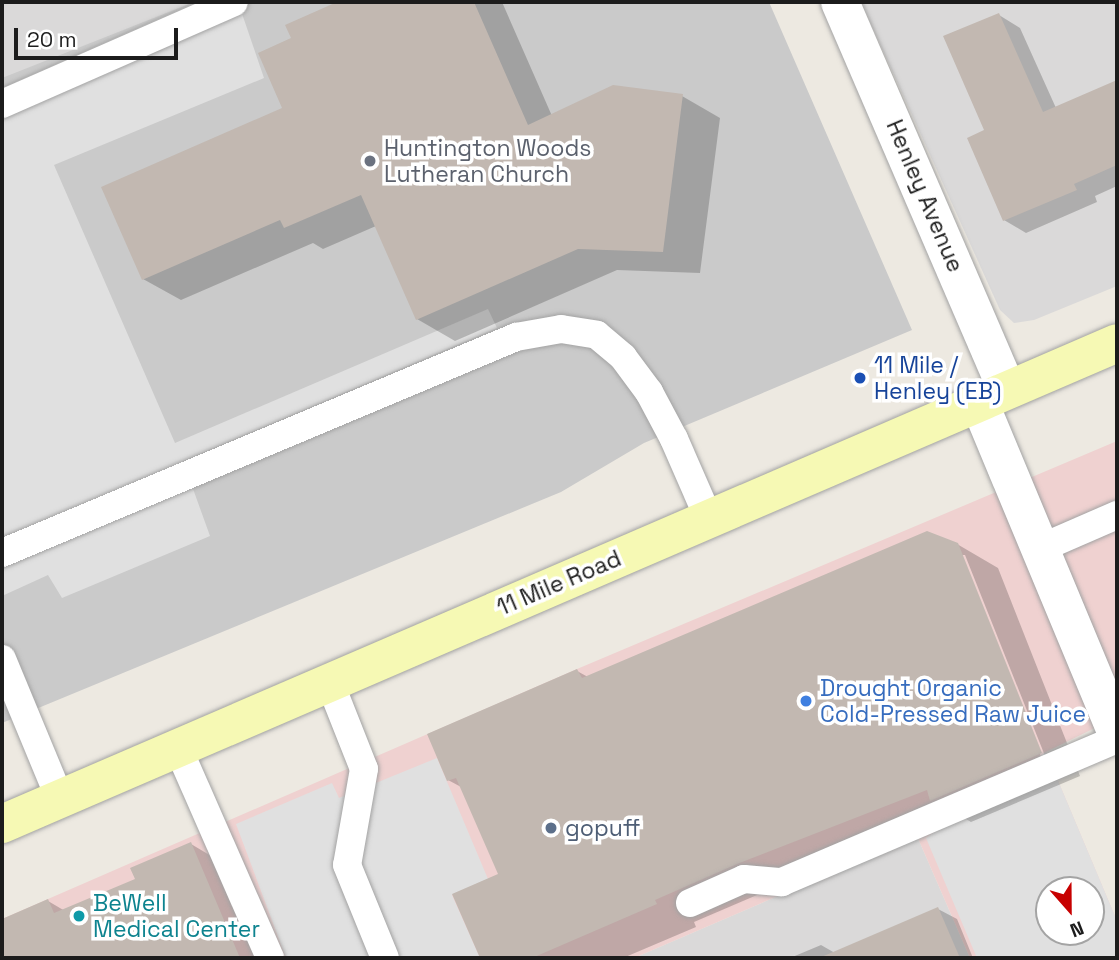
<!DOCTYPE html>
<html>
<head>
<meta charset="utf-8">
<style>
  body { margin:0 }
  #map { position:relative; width:1119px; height:960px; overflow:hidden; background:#ede9e1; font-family:"Space Grotesk",sans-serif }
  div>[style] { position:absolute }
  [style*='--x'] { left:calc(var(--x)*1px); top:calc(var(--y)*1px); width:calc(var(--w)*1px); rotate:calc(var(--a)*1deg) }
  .residential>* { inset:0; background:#dad9d9 }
  .commercial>* { inset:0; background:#efd1d0 }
  .religious>* { inset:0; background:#cacaca }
  .parking>* { inset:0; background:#e0e0e0 }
  .shadow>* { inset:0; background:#0003 }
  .building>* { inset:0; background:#c2b8b1 }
  .roads { filter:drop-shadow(0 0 2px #a3a3a3) drop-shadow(0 0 2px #a3a3a3) }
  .service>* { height:28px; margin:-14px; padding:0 14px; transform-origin:14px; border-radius:14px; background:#fff }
  .minor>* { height:38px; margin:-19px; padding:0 19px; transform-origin:19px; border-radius:19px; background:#fff }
  .secondary>* { height:38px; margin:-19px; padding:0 19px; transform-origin:19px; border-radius:19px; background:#f6f9b4 }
  .dots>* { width:19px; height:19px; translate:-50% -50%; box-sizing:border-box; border:4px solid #fff; border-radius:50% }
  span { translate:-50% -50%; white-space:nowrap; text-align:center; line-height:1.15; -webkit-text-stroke:7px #fff; paint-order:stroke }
  .worship-label { font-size:23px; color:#5b616d }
  .left { translate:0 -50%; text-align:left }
  .street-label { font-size:23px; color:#1c1c1c }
  .transit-label { font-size:23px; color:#164399 }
  .shop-label { font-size:23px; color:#366cbe }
  .service-label { font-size:23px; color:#4e5e75 }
  .culture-label { font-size:23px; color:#0d838f }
  .frame { position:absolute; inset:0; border:4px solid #1c1c1c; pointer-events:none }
  .north { position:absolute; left:1035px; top:876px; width:70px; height:70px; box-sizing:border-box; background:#fff; border:2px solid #a4a4a4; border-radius:50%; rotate:159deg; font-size:19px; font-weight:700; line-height:28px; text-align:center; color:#1c1c1c }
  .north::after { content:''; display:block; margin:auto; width:24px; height:32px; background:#c70101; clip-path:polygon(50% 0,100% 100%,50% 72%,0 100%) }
  .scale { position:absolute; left:14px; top:28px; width:164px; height:32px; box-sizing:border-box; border:4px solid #1c1c1c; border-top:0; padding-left:9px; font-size:21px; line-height:24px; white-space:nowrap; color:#1c1c1c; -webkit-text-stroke:5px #fff; paint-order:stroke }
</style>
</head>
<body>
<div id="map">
  <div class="residential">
    <i style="clip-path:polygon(2px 2px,197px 2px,2px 88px)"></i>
    <i style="clip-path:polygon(861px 2px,1117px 2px,1117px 286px,1034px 320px,1014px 323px,1000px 310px)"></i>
    <i style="clip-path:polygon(917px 836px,970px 958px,634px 958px)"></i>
  </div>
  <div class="commercial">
    <i style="clip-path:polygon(evenodd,1117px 441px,1117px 717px,1046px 752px,1117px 921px,1117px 958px,970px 958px,917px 836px,634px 958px,2px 958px,2px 919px,577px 669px,1117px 441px,1049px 890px,1091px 890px,1091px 932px,1049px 932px,1049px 890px)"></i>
  </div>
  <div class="religious">
    <i style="clip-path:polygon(194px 2px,769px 2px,912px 330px,644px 443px,561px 492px,2px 723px,2px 78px)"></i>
  </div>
  <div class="parking">
    <i style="clip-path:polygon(197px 2px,238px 2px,264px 78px,54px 165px,175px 443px,488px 309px,497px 328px,183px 461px,210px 536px,62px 598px,48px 575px,2px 596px,2px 88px)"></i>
    <i style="clip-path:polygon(evenodd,1046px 752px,1117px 921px,1117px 958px,977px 958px,926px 838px,1046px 752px,1049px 890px,1091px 890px,1091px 932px,1049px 932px,1049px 890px)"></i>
    <i style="clip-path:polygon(437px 758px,488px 879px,452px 895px,480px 958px,286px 958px,236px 824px,332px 783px,339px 798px)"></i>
  </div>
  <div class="shadow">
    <i style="clip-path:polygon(341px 2px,502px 2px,552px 116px,682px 96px,720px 118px,700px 273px,617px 270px,455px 341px,417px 319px,376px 226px,323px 249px,313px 243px,181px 300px,143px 279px,284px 109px,294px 39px,288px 25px)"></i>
    <i style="clip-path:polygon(999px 15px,1020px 28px,1056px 108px,1117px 82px,1117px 186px,1095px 196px,1097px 202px,1026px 233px,1004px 220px,986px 131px)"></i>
    <i style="clip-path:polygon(evenodd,957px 544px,998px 568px,1080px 776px,971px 822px,959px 815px,778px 886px,694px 922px,696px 927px,623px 958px,482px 958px,454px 895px,500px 875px,463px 788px,448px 780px,577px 671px,588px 677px,957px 544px,961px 555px,965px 555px,1047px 761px,1043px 762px,961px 555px)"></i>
    <i style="clip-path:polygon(191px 844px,233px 869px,271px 958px,2px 958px,2px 921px,48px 901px,65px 911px,137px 879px)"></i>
    <i style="clip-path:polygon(938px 909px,957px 919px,973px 958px,790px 958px,821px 945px,835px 953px)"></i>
  </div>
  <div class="building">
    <i style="clip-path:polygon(337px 2px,474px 2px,528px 125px,613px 85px,683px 94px,663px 252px,578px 249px,416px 320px,361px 195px,284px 228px,280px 220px,142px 280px,101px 187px,282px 108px,258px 53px,291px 38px,285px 25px)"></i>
    <i style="clip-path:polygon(999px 13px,1043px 112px,1117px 80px,1117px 165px,1074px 184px,1077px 190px,1003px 221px,967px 138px,984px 130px,943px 36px)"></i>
    <i style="clip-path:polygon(927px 531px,958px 543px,1042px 753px,930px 801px,927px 790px,737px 864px,655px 900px,657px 904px,532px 958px,480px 958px,452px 894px,498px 874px,456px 778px,447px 781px,427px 734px,577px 669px,582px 678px)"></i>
    <i style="clip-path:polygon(191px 842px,240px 958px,2px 958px,2px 919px,48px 899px,54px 913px,135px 879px,130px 868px)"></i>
    <i style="clip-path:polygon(938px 907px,960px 958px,819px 958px)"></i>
  </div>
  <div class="roads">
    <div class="service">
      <i style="--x:2;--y:104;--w:253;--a:-23.7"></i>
      <i style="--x:1041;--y:548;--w:83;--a:-23.5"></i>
      <i style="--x:2;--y:553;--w:558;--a:-22.79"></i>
      <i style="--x:516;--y:337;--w:46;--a:-10.1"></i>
      <i style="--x:561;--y:329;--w:36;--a:9"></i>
      <i style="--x:597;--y:335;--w:34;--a:40"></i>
      <i style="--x:623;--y:357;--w:44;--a:53.4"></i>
      <i style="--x:649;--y:392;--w:53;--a:62"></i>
      <i style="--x:674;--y:439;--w:87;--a:66.4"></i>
      <i style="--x:2;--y:659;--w:152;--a:67.5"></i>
      <i style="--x:330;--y:683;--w:92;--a:68.4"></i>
      <i style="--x:364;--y:769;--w:97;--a:100"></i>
      <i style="--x:347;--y:865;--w:100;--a:67.8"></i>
      <i style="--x:178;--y:748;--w:229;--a:66.3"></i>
      <i style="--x:690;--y:903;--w:59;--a:-24"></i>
      <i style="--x:744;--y:879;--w:38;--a:5"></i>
      <i style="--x:782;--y:882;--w:364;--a:-23.1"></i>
    </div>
    <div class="minor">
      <i style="--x:840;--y:2;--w:422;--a:66.7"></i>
      <i style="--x:979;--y:402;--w:360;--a:67.4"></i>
    </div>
    <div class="secondary">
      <i style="--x:2;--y:824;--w:1214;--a:-23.33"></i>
    </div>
  </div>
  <div class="dots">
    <i style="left:370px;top:161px;background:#6b7280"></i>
    <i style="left:860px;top:378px;background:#1a4fb4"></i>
    <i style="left:806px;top:701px;background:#3f7fe0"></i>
    <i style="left:551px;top:828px;background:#5c6f8a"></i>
    <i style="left:79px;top:916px;background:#0f9aa8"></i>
  </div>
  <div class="worship-label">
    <span class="left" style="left:384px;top:161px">Huntington Woods<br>Lutheran Church</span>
  </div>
  <div class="street-label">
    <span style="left:925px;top:196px;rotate:67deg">Henley Avenue</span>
    <span style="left:559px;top:583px;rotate:-23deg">11 Mile Road</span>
  </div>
  <div class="transit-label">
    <span class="left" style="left:874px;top:378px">11 Mile /<br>Henley (EB)</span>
  </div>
  <div class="shop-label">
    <span class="left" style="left:820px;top:701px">Drought Organic<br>Cold-Pressed Raw Juice</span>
  </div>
  <div class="service-label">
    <span class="left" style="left:565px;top:828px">gopuff</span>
  </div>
  <div class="culture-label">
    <span class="left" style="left:93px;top:916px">BeWell<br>Medical Center</span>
  </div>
  <div class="frame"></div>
  <div class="north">N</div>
  <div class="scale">20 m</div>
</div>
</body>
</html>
